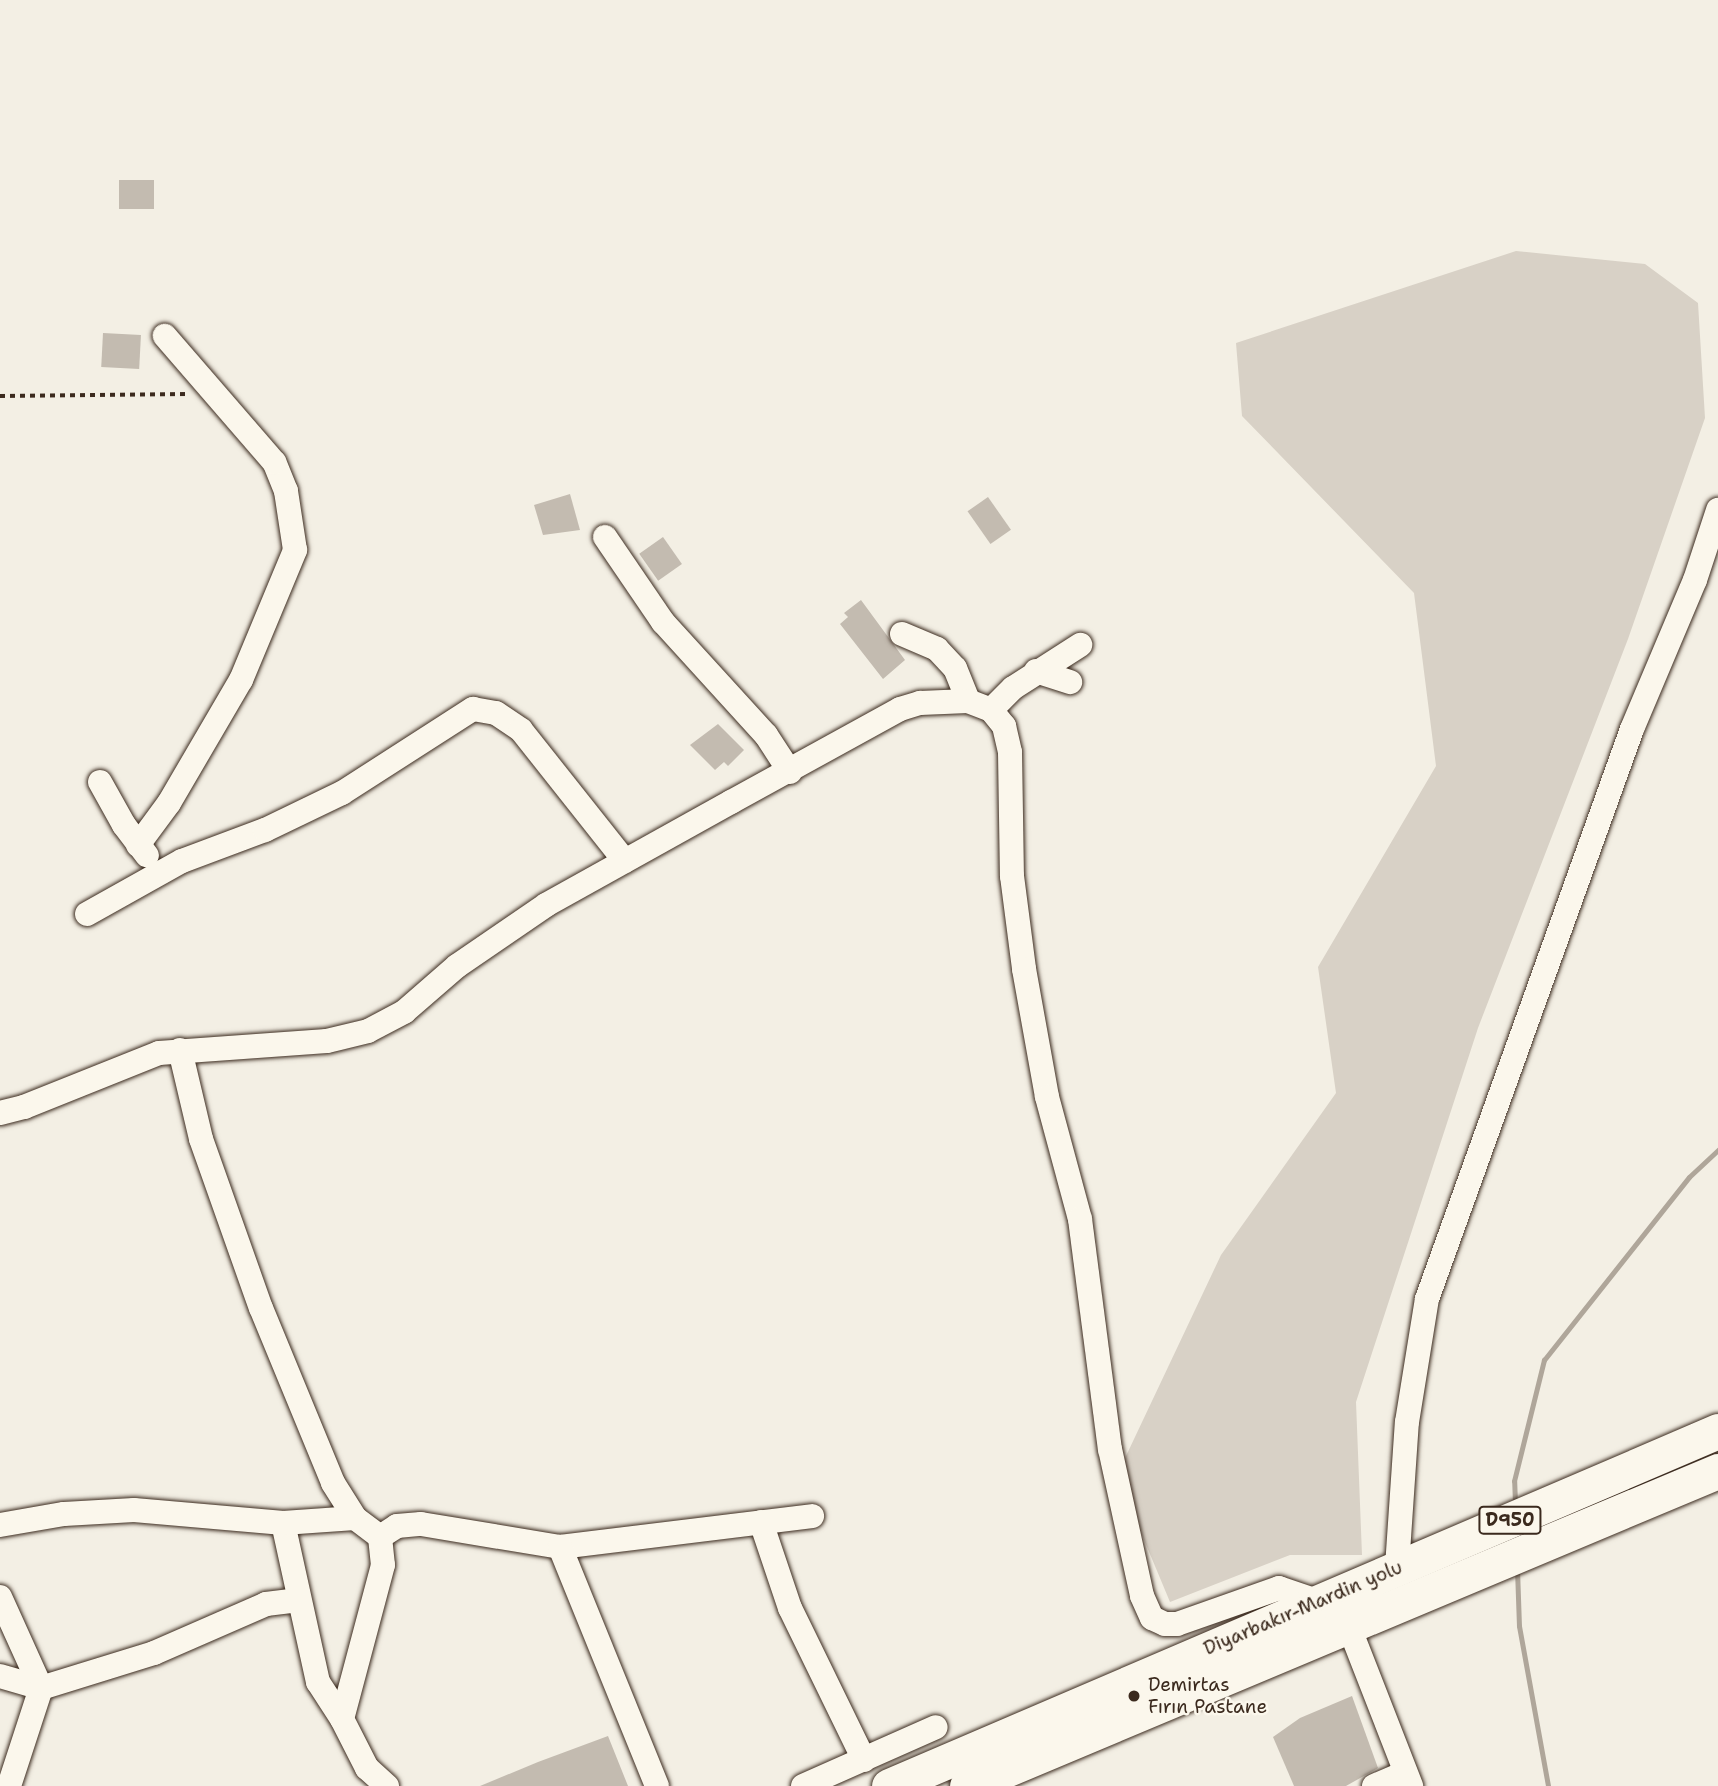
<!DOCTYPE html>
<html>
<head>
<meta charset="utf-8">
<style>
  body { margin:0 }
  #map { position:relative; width:1718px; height:1786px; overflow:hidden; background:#f3efe4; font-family:"Shantell Sans",sans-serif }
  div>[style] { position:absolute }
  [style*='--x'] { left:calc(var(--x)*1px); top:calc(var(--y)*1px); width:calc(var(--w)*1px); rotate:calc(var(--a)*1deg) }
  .green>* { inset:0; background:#d8d1c6 }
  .stream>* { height:5px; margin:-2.5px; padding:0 2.5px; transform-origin:2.5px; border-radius:2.5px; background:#afa69a }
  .building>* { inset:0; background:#c3bbb0; transform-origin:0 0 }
  .path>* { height:3.5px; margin-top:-1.75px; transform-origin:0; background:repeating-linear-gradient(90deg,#3b2a1e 0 5px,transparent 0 10px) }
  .roads { filter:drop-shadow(0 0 2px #3b2a1e) drop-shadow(0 0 2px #3b2a1e) }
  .minor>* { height:24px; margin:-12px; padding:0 12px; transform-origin:12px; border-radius:12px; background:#fbf7ec }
  .highway>* { height:35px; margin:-17.5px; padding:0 17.5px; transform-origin:17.5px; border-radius:17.5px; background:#fbf7ec }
  .dots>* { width:19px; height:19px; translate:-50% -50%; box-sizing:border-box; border:4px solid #fbf7ec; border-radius:50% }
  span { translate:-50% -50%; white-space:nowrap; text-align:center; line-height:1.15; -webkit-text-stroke:5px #fbf7ec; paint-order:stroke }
  .shield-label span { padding:2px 5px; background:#fbf7ec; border:2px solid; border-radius:5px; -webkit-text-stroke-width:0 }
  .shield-label { font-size:18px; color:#3b2a1e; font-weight:700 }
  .street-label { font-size:19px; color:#3b2a1e }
  .poi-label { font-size:19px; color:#3b2a1e }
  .left { translate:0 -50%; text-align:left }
</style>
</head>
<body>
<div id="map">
  <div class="green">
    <i style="clip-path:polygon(1516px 251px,1645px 264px,1698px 303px,1705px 418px,1628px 639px,1478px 1028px,1356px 1402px,1362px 1555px,1290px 1555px,1170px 1602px,1117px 1475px,1221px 1255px,1336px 1093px,1318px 967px,1436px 766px,1414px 593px,1242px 416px,1236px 343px)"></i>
  </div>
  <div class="stream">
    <i style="--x:1515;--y:1504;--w:23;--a:-92"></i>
    <i style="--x:1514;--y:1481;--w:125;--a:-76.1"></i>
    <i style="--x:1544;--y:1360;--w:233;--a:-51.6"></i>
    <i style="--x:1689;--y:1177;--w:40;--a:-43"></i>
    <i style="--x:1517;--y:1569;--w:57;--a:88"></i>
    <i style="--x:1519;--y:1626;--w:163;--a:79.7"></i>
  </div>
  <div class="building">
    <i style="left:119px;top:180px;width:35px;height:29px"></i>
    <i style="left:103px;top:333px;width:38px;height:34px;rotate:3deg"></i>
    <i style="clip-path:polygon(570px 494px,580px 530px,543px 535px,534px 505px)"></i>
    <i style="left:988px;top:497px;width:40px;height:25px;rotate:55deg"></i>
    <i style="left:663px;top:537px;width:33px;height:29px;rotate:55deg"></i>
    <i style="clip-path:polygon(861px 600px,905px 660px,883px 679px,840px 624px,848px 617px,844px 613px)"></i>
    <i style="clip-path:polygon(718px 724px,744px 750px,728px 766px,724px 762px,715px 770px,690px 745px)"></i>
    <i style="clip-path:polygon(1352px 1696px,1378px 1768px,1346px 1786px,1294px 1786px,1273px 1737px,1300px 1718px)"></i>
    <i style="clip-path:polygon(608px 1736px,628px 1786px,480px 1786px,538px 1762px)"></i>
  </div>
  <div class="path">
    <i style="--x:0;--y:396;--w:188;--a:-0.6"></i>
  </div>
  <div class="roads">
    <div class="minor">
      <i style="--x:605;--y:537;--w:103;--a:55.7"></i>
      <i style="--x:663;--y:622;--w:153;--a:47.7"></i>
      <i style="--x:766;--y:735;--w:44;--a:57"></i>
      <i style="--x:902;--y:634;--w:38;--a:23"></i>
      <i style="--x:937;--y:649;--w:26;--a:47"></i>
      <i style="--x:955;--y:668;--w:35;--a:68"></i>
      <i style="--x:1036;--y:671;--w:36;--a:18"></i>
      <i style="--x:991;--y:710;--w:31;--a:-45"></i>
      <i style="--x:1013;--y:688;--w:80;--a:-32.7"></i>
      <i style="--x:100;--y:782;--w:49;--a:60.8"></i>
      <i style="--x:124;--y:825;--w:38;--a:53"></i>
      <i style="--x:138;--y:845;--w:52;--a:-53.6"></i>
      <i style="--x:169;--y:803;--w:143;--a:-59.7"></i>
      <i style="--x:241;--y:680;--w:141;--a:-67.4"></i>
      <i style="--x:295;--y:550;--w:60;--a:-98.7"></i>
      <i style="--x:286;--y:491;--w:31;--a:-112"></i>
      <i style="--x:274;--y:462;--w:167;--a:-130.9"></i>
      <i style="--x:87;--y:914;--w:109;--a:-29.2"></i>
      <i style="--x:182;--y:861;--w:89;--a:-20.5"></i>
      <i style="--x:265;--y:830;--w:85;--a:-25.7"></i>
      <i style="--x:342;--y:793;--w:156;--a:-32.7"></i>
      <i style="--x:473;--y:709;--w:23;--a:10"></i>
      <i style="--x:496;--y:713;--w:30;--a:34"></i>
      <i style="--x:521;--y:730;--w:167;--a:51.6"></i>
      <i style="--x:180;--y:1050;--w:91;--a:76.7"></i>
      <i style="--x:201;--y:1139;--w:179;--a:70.5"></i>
      <i style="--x:261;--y:1308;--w:189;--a:67.6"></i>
      <i style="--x:333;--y:1483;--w:41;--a:57.8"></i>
      <i style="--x:355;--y:1518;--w:31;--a:37"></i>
      <i style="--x:380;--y:1537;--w:28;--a:84"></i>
      <i style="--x:383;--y:1565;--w:159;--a:104.9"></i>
      <i style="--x:342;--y:1719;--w:55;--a:63"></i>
      <i style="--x:367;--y:1768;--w:27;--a:42"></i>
      <i style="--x:0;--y:1113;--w:25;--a:-14"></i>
      <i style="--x:24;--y:1107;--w:145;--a:-21.8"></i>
      <i style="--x:159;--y:1053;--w:168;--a:-4.1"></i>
      <i style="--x:327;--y:1041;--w:42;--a:-13.7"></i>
      <i style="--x:368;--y:1031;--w:41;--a:-27.8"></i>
      <i style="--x:404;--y:1012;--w:70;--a:-41"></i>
      <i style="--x:457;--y:966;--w:108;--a:-34.4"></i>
      <i style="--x:546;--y:905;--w:212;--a:-29.1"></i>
      <i style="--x:731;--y:802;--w:193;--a:-28.8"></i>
      <i style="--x:900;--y:709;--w:21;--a:-17"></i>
      <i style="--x:920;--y:703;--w:48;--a:-2.4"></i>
      <i style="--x:968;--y:701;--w:25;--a:21"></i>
      <i style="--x:991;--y:710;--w:21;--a:51"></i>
      <i style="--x:1004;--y:726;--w:27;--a:77"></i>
      <i style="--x:1010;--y:752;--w:124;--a:89.1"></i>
      <i style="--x:1012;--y:876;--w:94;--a:82.6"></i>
      <i style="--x:1024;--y:969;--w:130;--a:79.8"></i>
      <i style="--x:1047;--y:1097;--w:126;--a:74.9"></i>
      <i style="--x:1080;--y:1219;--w:232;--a:82.6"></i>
      <i style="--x:1110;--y:1449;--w:150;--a:77.7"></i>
      <i style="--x:1142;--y:1596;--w:24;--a:66"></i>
      <i style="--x:1152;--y:1618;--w:14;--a:25"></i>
      <i style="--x:1165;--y:1624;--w:12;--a:0"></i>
      <i style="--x:1177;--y:1624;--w:108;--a:-19.4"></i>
      <i style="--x:1279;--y:1588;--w:39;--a:19"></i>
      <i style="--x:761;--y:1522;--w:91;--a:71.4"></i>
      <i style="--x:790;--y:1608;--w:169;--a:64"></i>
      <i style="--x:283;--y:1523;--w:163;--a:77.6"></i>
      <i style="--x:318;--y:1682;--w:44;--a:57"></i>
      <i style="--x:0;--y:1525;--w:65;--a:-9.8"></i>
      <i style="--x:64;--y:1514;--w:70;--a:-3.3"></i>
      <i style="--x:134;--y:1510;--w:150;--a:5"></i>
      <i style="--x:283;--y:1523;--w:72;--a:-4"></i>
      <i style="--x:380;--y:1537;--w:20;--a:-33"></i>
      <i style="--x:397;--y:1526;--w:24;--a:-5"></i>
      <i style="--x:421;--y:1524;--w:141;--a:9.4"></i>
      <i style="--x:560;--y:1547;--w:254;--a:-7"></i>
      <i style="--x:560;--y:1547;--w:258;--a:67.9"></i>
      <i style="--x:1397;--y:1567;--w:145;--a:-86.1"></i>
      <i style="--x:1407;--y:1422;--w:125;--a:-80.8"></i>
      <i style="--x:1427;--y:1299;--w:606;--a:-70.22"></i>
      <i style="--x:1632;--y:729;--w:162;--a:-67.1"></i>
      <i style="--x:1695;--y:580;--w:74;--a:-71.8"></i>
      <i style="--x:0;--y:1597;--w:100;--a:65.7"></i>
      <i style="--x:41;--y:1688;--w:103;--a:108.1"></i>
      <i style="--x:1348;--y:1624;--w:174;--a:68.7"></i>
      <i style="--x:0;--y:1676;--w:43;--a:16.3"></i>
      <i style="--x:41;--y:1688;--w:118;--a:-17.2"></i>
      <i style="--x:154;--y:1653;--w:122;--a:-23.6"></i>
      <i style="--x:266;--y:1604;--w:31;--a:-7"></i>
      <i style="--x:803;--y:1786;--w:145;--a:-23.9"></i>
      <i style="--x:1374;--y:1786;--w:33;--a:-23"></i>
    </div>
    <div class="highway">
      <i style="--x:889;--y:1786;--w:902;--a:-23.18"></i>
      <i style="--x:967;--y:1786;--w:814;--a:-22.76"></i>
    </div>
  </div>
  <div class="dots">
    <i style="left:1134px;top:1696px;background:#3b2a1e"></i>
  </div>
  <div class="shield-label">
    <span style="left:1510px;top:1520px">D950</span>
  </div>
  <div class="street-label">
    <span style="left:1303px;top:1608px;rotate:-23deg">Diyarbakır-Mardin yolu</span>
  </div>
  <div class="poi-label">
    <span class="left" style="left:1148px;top:1696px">Demirtas<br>Fırın Pastane</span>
  </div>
</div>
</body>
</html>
